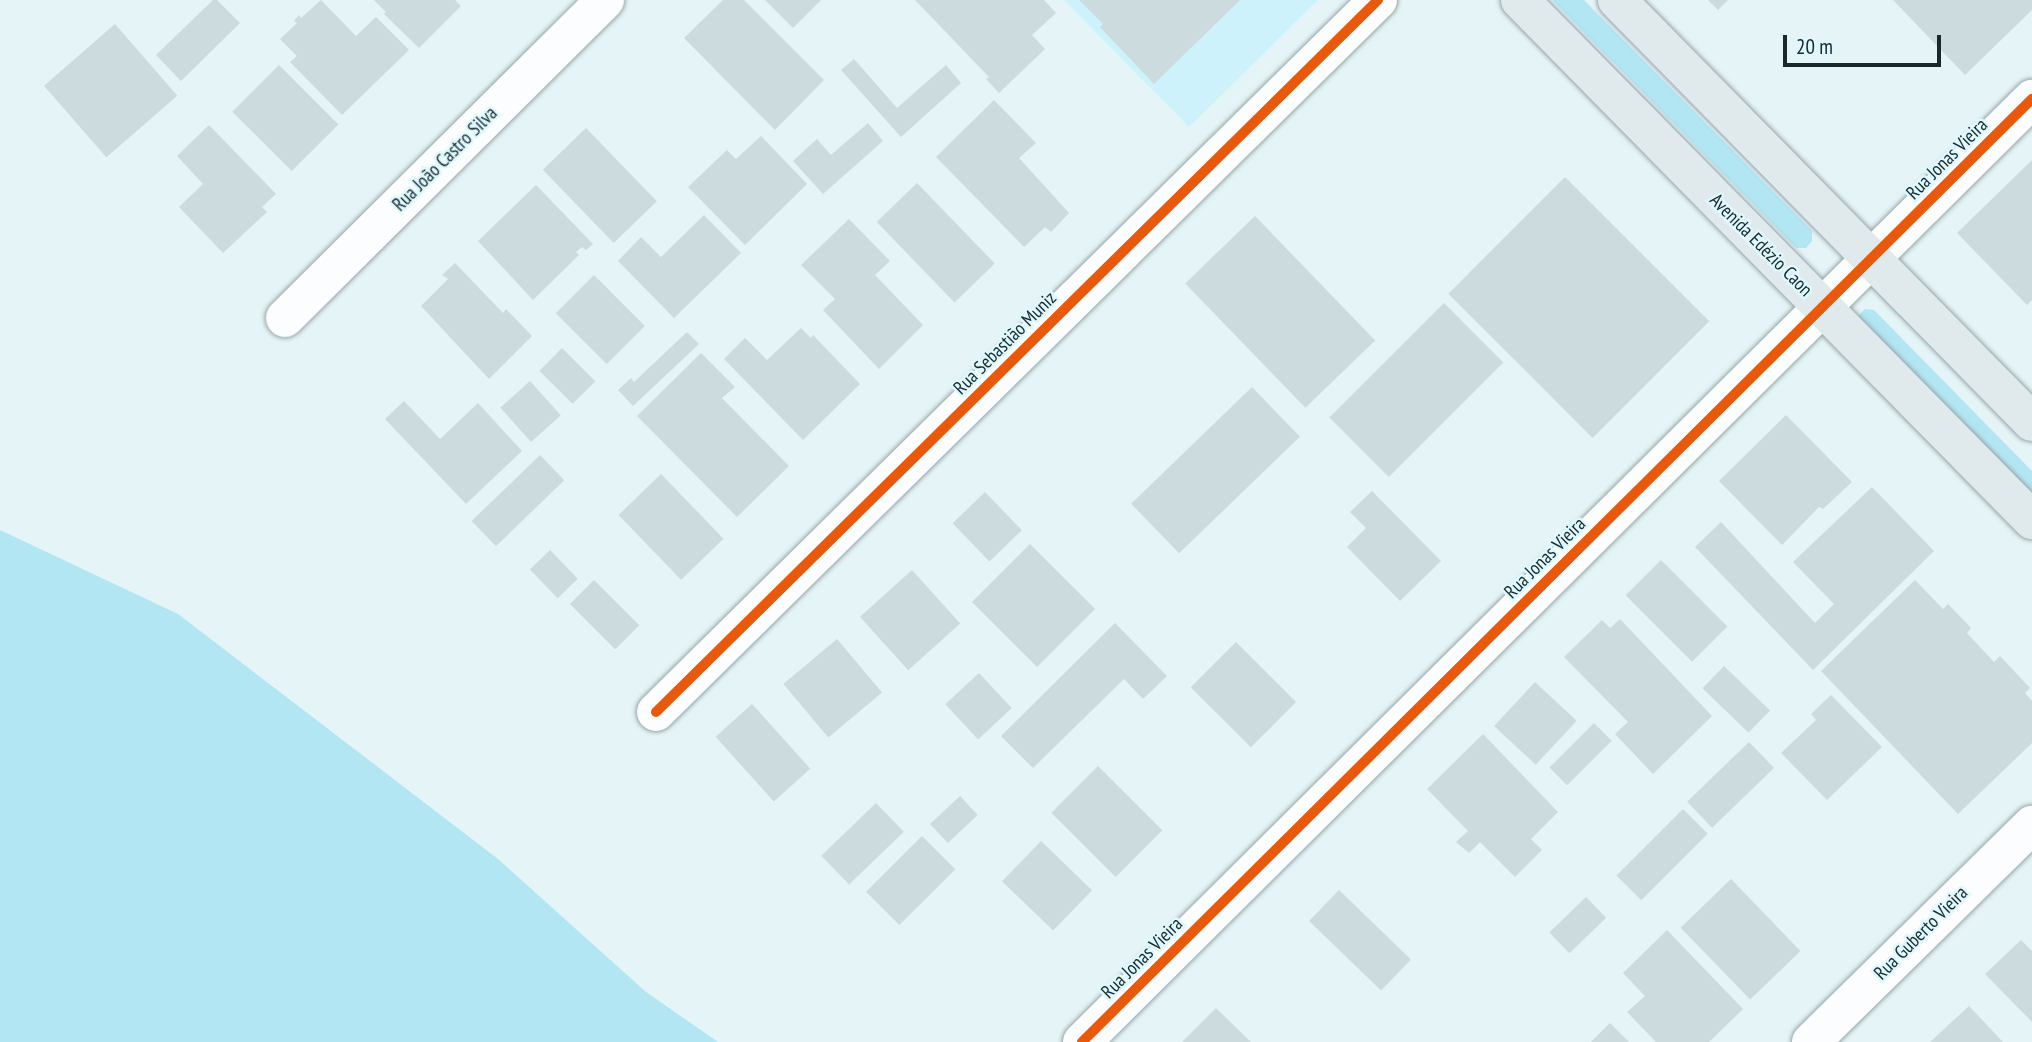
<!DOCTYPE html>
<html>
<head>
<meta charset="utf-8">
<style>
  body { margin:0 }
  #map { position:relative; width:2032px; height:1042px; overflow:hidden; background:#e5f4f7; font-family:"PT Sans Narrow",sans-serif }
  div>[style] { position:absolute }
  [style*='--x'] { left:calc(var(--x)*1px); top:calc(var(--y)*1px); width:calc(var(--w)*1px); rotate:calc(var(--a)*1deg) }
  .built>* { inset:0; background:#cef2fb }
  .green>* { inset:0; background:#b2e6f2 }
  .building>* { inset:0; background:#ccdbde; transform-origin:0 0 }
  .roads { filter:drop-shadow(0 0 2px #97a6a9) drop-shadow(0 0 2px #97a6a9) }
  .minor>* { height:38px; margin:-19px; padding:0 19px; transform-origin:19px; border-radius:19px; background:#fbfdfe }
  .major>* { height:38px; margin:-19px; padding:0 19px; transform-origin:19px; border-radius:19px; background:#e0eaec }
  .cycleway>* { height:10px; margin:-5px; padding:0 5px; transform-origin:5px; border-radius:5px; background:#e8590c }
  span { translate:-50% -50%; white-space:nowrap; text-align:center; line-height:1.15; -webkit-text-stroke:5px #def8fe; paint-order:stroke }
  .street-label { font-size:19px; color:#18292d }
  .scale { position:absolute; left:1783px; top:35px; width:158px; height:32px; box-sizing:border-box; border:4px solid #18292d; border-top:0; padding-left:9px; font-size:21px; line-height:24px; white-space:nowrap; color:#18292d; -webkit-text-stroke:5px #def8fe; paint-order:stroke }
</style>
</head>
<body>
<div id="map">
  <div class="built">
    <i style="clip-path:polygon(1064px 0,1318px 0,1189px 127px)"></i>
  </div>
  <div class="green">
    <i style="clip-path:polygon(1552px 0,1584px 0,1812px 231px,1812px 241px,1806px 248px,1796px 248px)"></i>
    <i style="clip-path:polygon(1865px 309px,1874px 310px,2032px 471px,2032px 504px,1858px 316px)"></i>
    <i style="clip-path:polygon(0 530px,178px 614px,498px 859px,646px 992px,718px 1042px,0 1042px)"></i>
  </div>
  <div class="building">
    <i style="clip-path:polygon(213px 0,217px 0,240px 23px,181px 81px,156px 55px)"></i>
    <i style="clip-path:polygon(321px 0,356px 36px,376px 17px,409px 50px,342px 115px,290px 62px,297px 56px,280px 39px,297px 23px,294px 21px,299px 15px,301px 18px)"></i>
    <i style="clip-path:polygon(374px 0,455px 0,461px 6px,419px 48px,384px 14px,386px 12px)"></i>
    <i style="clip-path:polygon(723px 0,744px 0,824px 80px,775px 130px,684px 38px)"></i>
    <i style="clip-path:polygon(765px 0,821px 0,793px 28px)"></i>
    <i style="clip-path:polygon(915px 0,1044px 0,1056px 13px,1032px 35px,1045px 49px,999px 93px,986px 79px,989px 77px)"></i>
    <i style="clip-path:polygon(1079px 0,1240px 0,1154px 84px,1100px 27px,1103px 24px)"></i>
    <i style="clip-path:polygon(1708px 0,1728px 0,1718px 10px)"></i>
    <i style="clip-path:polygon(1893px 0,2032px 0,2032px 10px,1965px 75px)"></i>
    <i style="left:115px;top:24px;width:95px;height:94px;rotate:49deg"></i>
    <i style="clip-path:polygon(854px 59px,897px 108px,946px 65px,961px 83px,901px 137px,841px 70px)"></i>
    <i style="left:279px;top:65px;width:84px;height:66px;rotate:45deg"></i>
    <i style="clip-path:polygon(994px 100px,1036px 143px,1019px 158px,1069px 213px,1051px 232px,1045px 227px,1024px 247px,936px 157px)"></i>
    <i style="clip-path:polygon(868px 123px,883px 141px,823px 194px,793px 161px,817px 139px,831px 155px)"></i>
    <i style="clip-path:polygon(209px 125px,276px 194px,262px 207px,267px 212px,223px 253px,179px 207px,203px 184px,177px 156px)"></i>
    <i style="left:586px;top:128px;width:102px;height:60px;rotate:46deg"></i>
    <i style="clip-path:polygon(761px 136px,807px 184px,745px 245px,688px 187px,727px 150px,736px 159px)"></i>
    <i style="clip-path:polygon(2032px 160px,2032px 300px,2027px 305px,1957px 233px)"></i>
    <i style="left:1565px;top:177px;width:204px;height:165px;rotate:45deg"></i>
    <i style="left:917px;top:183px;width:112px;height:56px;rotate:46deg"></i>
    <i style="clip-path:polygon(536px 185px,593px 244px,586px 250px,582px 247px,576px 252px,579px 255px,533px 300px,478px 241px)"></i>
    <i style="clip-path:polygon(704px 215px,741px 253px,674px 318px,618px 261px,641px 237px,661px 257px)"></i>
    <i style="left:1255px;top:216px;width:173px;height:97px;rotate:46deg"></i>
    <i style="clip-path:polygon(849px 219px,890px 261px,875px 275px,923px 325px,879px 369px,823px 310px,835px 299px,801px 265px)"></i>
    <i style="clip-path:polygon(455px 263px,503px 313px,506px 309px,532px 336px,489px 379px,421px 306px,448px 279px,442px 275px)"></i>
    <i style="left:594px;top:275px;width:72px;height:54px;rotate:45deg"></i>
    <i style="left:1444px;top:303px;width:84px;height:162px;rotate:45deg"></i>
    <i style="clip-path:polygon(801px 328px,811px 338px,813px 335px,860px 384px,803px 440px,724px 359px,745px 338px,767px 360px)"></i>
    <i style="clip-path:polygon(687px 332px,699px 344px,633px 406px,618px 390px,631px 378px,634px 382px)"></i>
    <i style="left:562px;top:348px;width:47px;height:32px;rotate:45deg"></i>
    <i style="clip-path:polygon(701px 353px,735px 387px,722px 398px,789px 466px,737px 517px,637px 416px)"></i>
    <i style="left:530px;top:381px;width:46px;height:40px;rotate:48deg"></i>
    <i style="left:1252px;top:387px;width:69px;height:168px;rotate:46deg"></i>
    <i style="clip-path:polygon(404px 401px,440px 439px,478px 403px,522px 451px,466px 504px,385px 419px)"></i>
    <i style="clip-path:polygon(1786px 415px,1852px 482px,1823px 509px,1819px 507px,1782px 545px,1719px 481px)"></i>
    <i style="left:540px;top:455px;width:35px;height:95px;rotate:46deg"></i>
    <i style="left:661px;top:474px;width:90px;height:59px;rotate:46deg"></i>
    <i style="clip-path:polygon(1872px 487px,1934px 551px,1813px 670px,1695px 547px,1721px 522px,1815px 623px,1834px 604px,1793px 562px)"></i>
    <i style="clip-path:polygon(1372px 491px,1441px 561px,1400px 601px,1347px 547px,1366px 528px,1350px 512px)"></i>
    <i style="left:985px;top:492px;width:53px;height:45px;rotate:46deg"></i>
    <i style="left:1030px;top:544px;width:92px;height:82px;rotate:45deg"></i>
    <i style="left:550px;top:550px;width:40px;height:28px;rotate:46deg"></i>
    <i style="left:1661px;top:560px;width:94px;height:50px;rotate:45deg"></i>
    <i style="left:912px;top:570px;width:72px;height:70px;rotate:48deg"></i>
    <i style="left:594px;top:580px;width:64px;height:34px;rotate:45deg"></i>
    <i style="clip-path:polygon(1915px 580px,1943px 609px,1948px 604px,1971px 628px,1967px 633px,1994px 662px,2000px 656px,2030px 688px,2025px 693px,2032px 701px,2032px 743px,1958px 814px,1821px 671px)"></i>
    <i style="clip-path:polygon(1620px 619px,1712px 716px,1653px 774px,1615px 734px,1628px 722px,1564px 657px,1602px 620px,1610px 628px)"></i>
    <i style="clip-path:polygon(1115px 623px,1167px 676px,1143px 699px,1124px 679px,1033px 768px,1001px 736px)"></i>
    <i style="left:837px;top:639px;width:70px;height:70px;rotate:50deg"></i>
    <i style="left:1236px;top:642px;width:85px;height:64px;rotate:45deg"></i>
    <i style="left:1724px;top:666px;width:64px;height:31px;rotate:44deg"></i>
    <i style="left:979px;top:673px;width:48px;height:46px;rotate:47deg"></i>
    <i style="left:1535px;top:682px;width:57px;height:60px;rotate:43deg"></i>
    <i style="clip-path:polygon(1831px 695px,1882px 747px,1827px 800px,1781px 753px,1816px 720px,1811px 714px)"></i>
    <i style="left:752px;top:704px;width:87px;height:49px;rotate:48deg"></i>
    <i style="left:1594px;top:723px;width:25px;height:63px;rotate:45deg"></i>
    <i style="clip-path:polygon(1483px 734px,1558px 812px,1531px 839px,1542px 850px,1515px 877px,1480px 842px,1469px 853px,1456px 842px,1468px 831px,1427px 789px)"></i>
    <i style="left:1749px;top:742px;width:36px;height:86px;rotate:46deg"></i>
    <i style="left:1098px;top:766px;width:91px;height:66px;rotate:45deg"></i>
    <i style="left:960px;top:796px;width:26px;height:41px;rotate:47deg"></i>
    <i style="left:876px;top:803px;width:40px;height:76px;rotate:46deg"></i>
    <i style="left:1683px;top:809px;width:35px;height:94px;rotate:45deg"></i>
    <i style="left:922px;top:836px;width:47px;height:79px;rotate:45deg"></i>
    <i style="left:1041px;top:841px;width:71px;height:56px;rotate:44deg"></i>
    <i style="left:1731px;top:879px;width:100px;height:70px;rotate:46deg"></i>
    <i style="left:1339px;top:890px;width:100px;height:43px;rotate:44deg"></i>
    <i style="left:1586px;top:897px;width:29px;height:51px;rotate:46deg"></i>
    <i style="clip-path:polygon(1667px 930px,1743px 1009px,1709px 1042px,1656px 1042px,1627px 1012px,1645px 996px,1623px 973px)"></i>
    <i style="clip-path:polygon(2021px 940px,2032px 951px,2032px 1022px,1985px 974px)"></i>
    <i style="clip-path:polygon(1969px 1006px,2003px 1042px,1930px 1042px)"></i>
    <i style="clip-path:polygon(1216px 1008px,1251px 1042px,1182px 1042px)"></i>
    <i style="clip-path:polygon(1610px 1023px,1629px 1042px,1591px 1042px)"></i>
  </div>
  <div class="roads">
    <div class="minor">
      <i style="--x:285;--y:318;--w:451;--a:-44.8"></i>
      <i style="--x:656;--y:712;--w:1014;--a:-44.6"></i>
      <i style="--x:1082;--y:1042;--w:1339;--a:-44.79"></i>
      <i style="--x:1811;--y:1042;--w:310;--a:-44.5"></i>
    </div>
    <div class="major">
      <i style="--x:1520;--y:0;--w:730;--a:45.44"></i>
      <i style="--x:1617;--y:0;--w:592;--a:45.48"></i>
    </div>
  </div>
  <div class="cycleway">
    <i style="--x:656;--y:712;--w:1014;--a:-44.6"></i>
    <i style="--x:1082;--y:1042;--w:1339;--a:-44.79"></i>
  </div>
  <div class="street-label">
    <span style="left:445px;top:159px;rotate:-45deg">Rua João Castro Silva</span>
    <span style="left:1947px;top:159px;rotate:-45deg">Rua Jonas Vieira</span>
    <span style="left:1761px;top:245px;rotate:45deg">Avenida Edézio Caon</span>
    <span style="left:1005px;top:343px;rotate:-45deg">Rua Sebastião Muniz</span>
    <span style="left:1545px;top:558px;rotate:-45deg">Rua Jonas Vieira</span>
    <span style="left:1921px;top:933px;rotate:-45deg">Rua Guberto Vieira</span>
    <span style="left:1142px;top:958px;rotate:-45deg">Rua Jonas Vieira</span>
  </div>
  <div class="scale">20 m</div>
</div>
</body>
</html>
